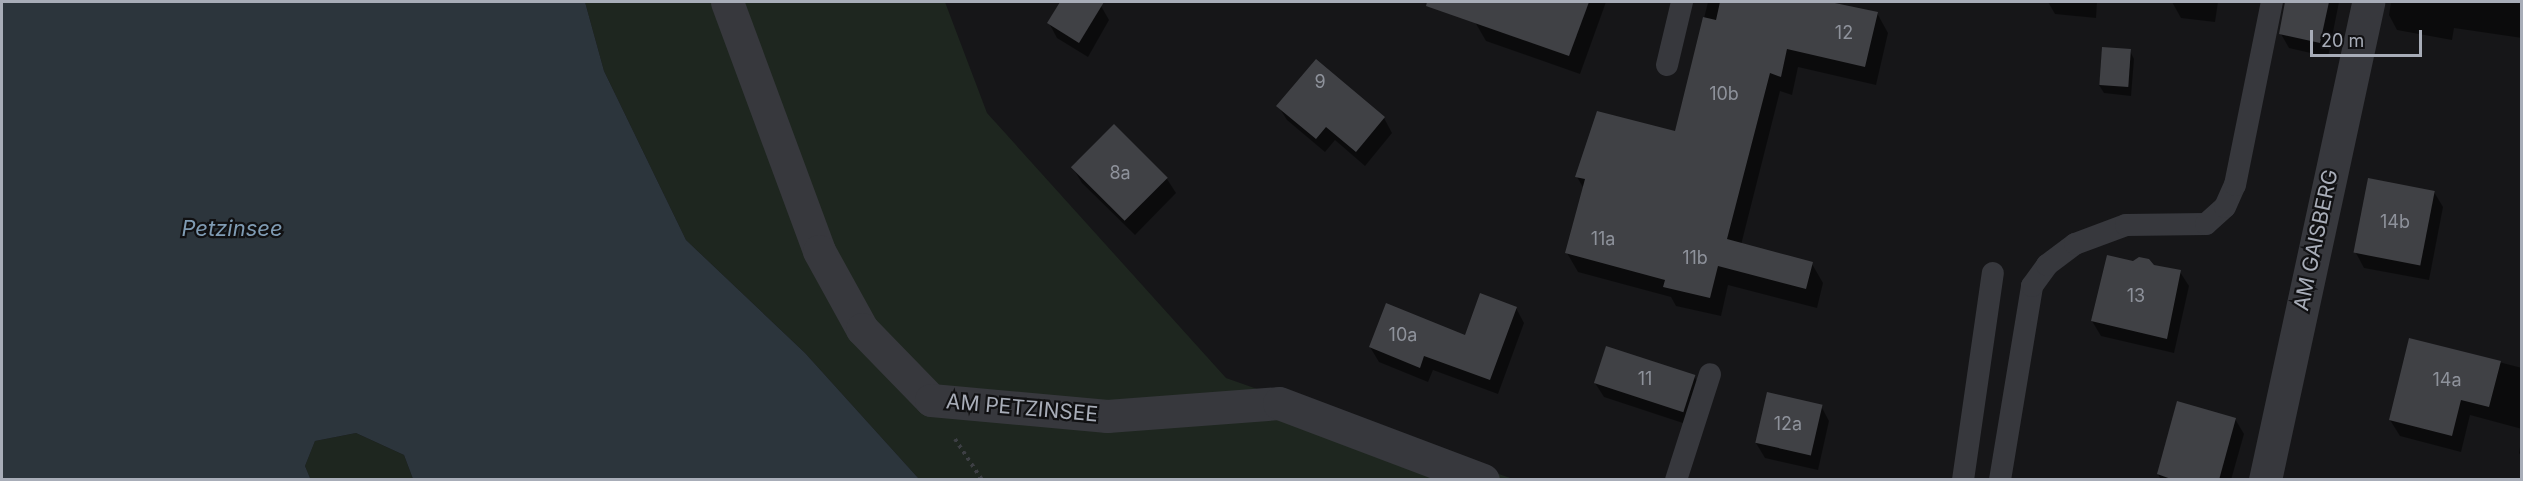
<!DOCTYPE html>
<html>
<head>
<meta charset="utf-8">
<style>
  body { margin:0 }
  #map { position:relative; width:2523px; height:481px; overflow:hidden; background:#161618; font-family:Inter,sans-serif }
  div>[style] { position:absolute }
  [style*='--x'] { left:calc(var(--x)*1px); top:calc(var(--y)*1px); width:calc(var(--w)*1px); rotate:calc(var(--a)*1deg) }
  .green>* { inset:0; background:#1e261f }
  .water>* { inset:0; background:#2c353c }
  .shadow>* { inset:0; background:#0007 }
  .building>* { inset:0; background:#404145; transform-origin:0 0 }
  .path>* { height:4px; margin-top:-2px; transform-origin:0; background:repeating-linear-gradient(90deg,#3d3f44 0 3px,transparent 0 7.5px) }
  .service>* { height:22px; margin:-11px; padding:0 11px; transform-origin:11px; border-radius:11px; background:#37383d }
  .minor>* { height:33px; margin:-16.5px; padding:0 16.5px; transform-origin:16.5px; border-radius:16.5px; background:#37383d }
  span { translate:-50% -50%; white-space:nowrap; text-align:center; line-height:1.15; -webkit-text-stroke:4.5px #111113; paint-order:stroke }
  .number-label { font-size:18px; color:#8e929b }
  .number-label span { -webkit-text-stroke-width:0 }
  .street-label { font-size:21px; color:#a8adb8 }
  .water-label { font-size:22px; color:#7f9bb3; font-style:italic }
  .frame { position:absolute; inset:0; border:3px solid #a8adb8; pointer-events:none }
  .scale { position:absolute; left:2310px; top:30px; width:112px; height:27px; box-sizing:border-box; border:3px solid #a8adb8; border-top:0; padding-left:8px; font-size:18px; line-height:21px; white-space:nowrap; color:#a8adb8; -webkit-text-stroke:4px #111113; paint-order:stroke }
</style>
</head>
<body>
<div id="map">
  <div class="green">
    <i style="clip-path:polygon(585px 2px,945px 2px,987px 113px,1226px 378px,1513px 479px,919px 479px,805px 353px,686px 240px,604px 71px)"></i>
    <i style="clip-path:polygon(356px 433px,404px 455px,413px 479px,310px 478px,305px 466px,315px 441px)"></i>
  </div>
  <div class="water">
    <i style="clip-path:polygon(2px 2px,585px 2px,604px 71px,686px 240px,805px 353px,919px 479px,413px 479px,404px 455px,356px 433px,315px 441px,305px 466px,310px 478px,316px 479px,2px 479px)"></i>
  </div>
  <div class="shadow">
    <i style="clip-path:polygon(1061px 2px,1093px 2px,1101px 6px,1109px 20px,1088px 57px,1057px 38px,1049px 23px)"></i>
    <i style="clip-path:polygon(1483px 2px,1606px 2px,1580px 74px,1486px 41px,1475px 22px)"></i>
    <i style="clip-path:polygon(1708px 2px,1823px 2px,1877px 13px,1888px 33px,1876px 85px,1798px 67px,1792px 95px,1780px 91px,1741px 245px,1812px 264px,1823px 283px,1817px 308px,1728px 285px,1721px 316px,1676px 306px,1671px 297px,1578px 272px,1567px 253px,1584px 189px,1577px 177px,1676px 133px)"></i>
    <i style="clip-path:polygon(2048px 2px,2097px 2px,2096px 18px,2055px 14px)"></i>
    <i style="clip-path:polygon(2172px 2px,2218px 2px,2215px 22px,2181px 18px)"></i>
    <i style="clip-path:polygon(2287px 2px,2339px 2px,2328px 57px,2289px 48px,2281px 34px)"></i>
    <i style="clip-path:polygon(2391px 2px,2522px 2px,2522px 38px,2454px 28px,2452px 40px,2397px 30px,2389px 15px)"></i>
    <i style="clip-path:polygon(2130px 51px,2134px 59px,2131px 96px,2104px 93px,2099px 85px)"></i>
    <i style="clip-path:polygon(1278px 106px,1384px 118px,1392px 133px,1365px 166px,1335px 140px,1325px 152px,1287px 120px)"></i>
    <i style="clip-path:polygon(1073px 168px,1167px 179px,1176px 193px,1135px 235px,1082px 183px)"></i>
    <i style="clip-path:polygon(2434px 192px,2443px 207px,2429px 280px,2364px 268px,2356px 253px)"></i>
    <i style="clip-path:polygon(2133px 262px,2180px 272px,2189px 286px,2174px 353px,2101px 336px,2092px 321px)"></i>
    <i style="clip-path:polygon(1516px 308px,1524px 323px,1498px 394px,1433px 370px,1428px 382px,1379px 362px,1370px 347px,1466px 337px)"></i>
    <i style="clip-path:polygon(2410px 339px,2522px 368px,2522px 429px,2470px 415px,2461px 452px,2400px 436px,2390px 420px)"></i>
    <i style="clip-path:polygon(1694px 376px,1703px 391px,1692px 426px,1604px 397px,1595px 383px)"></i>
    <i style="clip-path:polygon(1821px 406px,1829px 421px,1818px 470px,1765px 458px,1756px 443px)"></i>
    <i style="clip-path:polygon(2235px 419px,2244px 434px,2231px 480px,2161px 480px,2158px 474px)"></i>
    <i style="clip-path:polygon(2522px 436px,2522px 457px,2519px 453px)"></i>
  </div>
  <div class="building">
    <i style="clip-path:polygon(1060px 2px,1104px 2px,1079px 43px,1047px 23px)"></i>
    <i style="clip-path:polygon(1427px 2px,1589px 2px,1569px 56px,1426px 6px)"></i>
    <i style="clip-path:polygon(1720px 2px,1830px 2px,1878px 12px,1865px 67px,1787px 49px,1781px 77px,1770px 73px,1727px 239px,1813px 262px,1806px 289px,1718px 266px,1710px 298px,1663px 287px,1665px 280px,1565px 253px,1585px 179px,1575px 177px,1597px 111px,1675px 131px,1703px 17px,1716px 20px)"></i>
    <i style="clip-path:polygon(2285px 2px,2329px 2px,2320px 43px,2279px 34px)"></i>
    <i style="left:2102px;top:47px;width:29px;height:38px;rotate:4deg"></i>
    <i style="clip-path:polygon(1316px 59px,1385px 117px,1356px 152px,1326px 127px,1316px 139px,1276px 106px)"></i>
    <i style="left:1114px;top:124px;width:76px;height:61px;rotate:45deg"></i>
    <i style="left:2368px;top:178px;width:68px;height:76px;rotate:11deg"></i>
    <i style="clip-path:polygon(2107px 255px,2133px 261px,2139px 257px,2149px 259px,2154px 265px,2181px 270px,2167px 339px,2091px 321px)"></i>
    <i style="clip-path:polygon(1480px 293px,1517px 307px,1490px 380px,1424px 356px,1420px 368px,1369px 347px,1386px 303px,1465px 335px)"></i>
    <i style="clip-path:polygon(2409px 338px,2501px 361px,2489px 407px,2461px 400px,2452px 436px,2389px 420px)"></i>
    <i style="left:1606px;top:346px;width:94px;height:39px;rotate:18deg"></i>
    <i style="left:1767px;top:392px;width:57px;height:52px;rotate:13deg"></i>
    <i style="clip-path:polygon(2177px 401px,2236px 418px,2219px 480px,2174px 480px,2157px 474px)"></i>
  </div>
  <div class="path">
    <i style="--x:955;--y:439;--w:49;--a:56.6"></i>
  </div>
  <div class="service">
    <i style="--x:1667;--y:65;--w:65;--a:-76.6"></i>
    <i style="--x:1676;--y:480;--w:111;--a:-72.2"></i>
    <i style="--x:1963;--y:480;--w:209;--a:-81.8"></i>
    <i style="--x:2000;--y:480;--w:197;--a:-80.6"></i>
    <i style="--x:2032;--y:286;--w:26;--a:-54"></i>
    <i style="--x:2047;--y:265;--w:35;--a:-37"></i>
    <i style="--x:2075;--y:244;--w:54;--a:-20.4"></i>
    <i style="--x:2126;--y:225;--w:80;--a:-0.7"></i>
    <i style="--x:2206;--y:224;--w:25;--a:-42"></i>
    <i style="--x:2225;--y:207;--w:24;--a:-66"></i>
    <i style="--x:2235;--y:185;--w:187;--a:-78.6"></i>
  </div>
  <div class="minor">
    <i style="--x:727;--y:2;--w:265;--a:69.7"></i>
    <i style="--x:819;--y:251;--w:89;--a:61.1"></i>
    <i style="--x:862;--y:329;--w:99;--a:45.8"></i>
    <i style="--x:931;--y:400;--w:177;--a:5.2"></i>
    <i style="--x:1107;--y:416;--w:172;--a:-4.3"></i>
    <i style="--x:1279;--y:403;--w:218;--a:20.7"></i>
    <i style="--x:2265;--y:480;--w:489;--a:-77.8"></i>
  </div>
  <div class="number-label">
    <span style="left:1844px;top:33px">12</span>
    <span style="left:1320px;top:82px">9</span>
    <span style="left:1724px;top:94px">10b</span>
    <span style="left:1120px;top:173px">8a</span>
    <span style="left:2395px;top:222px">14b</span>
    <span style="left:1603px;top:239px">11a</span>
    <span style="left:1695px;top:258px">11b</span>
    <span style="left:2136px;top:296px">13</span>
    <span style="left:1403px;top:335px">10a</span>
    <span style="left:1645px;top:379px">11</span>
    <span style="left:2447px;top:380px">14a</span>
    <span style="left:1788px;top:424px">12a</span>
  </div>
  <div class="street-label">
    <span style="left:2316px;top:240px;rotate:-78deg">AM GAISBERG</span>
    <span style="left:1022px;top:408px;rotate:5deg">AM PETZINSEE</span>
  </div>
  <div class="water-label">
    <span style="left:232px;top:229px">Petzinsee</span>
  </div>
  <div class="frame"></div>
  <div class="scale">20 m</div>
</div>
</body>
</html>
